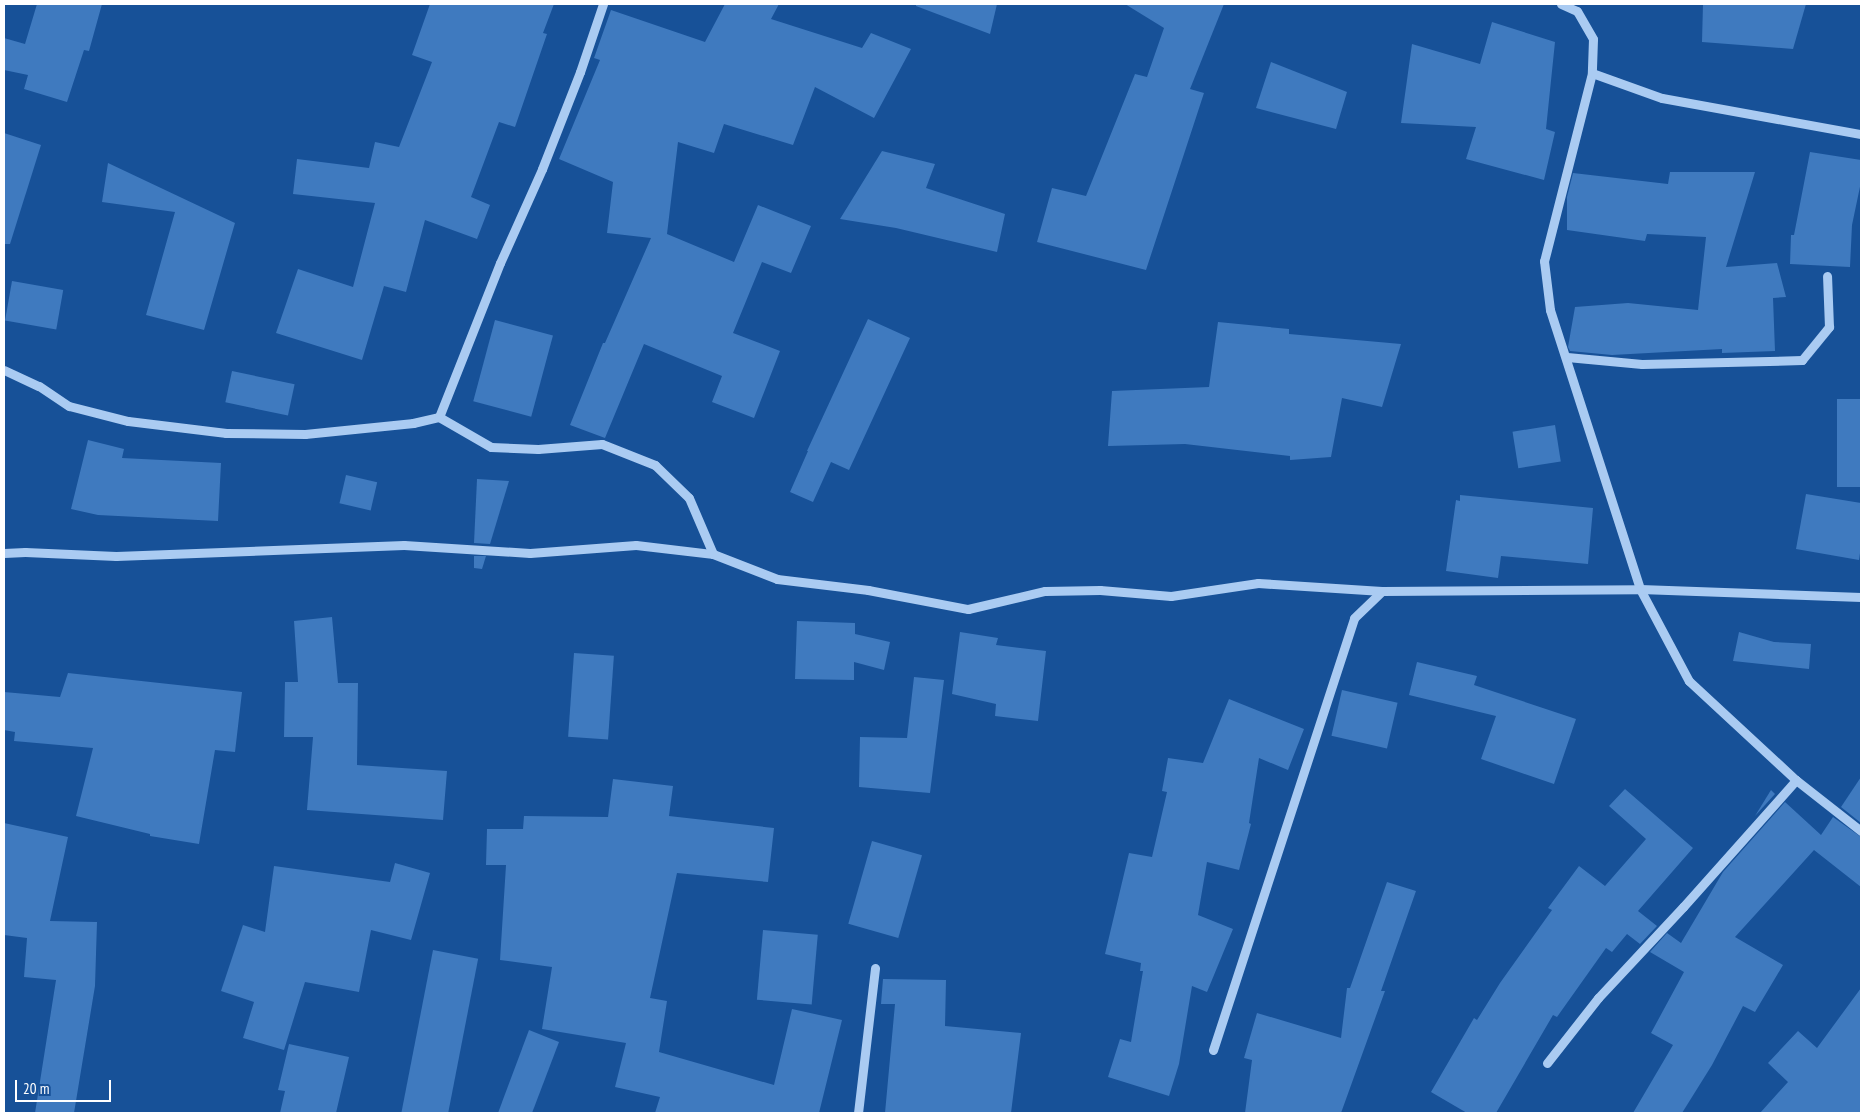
<!DOCTYPE html>
<html>
<head>
<meta charset="utf-8">
<style>
  body { margin:0 }
  #map { position:relative; width:1865px; height:1117px; overflow:hidden; background:#175198; font-family:"PT Sans Narrow",sans-serif }
  div>[style] { position:absolute }
  [style*='--x'] { left:calc(var(--x)*1px); top:calc(var(--y)*1px); width:calc(var(--w)*1px); rotate:calc(var(--a)*1deg) }
  .building>* { inset:0; background:#3f7abf; transform-origin:0 0 }
  .minor>* { height:9px; margin:-4.5px; padding:0 4.5px; transform-origin:4.5px; border-radius:4.5px; background:#aacbf2 }
  span { translate:-50% -50%; white-space:nowrap; text-align:center; line-height:1.15; -webkit-text-stroke:5px #175198; paint-order:stroke }
  .frame { position:absolute; inset:0; border:5px solid #fff; pointer-events:none }
  .scale { position:absolute; left:15px; top:1080px; width:96px; height:22px; box-sizing:border-box; border:2px solid #fff; border-top:0; padding-left:6px; font-size:15px; line-height:18px; white-space:nowrap; color:#fff; -webkit-text-stroke:4px #175198; paint-order:stroke }
</style>
</head>
<body>
<div id="map">
  <div class="building">
    <i style="clip-path:polygon(37px 4px,102px 4px,89px 51px,84px 50px,67px 102px,24px 89px,28px 75px,4px 70px,4px 38px,25px 44px)"></i>
    <i style="clip-path:polygon(430px 4px,554px 4px,543px 33px,547px 34px,515px 127px,499px 122px,471px 197px,490px 205px,477px 239px,425px 220px,406px 292px,384px 286px,362px 360px,276px 333px,298px 269px,353px 287px,375px 203px,293px 194px,297px 159px,369px 168px,375px 142px,399px 147px,432px 62px,412px 55px)"></i>
    <i style="clip-path:polygon(725px 4px,779px 4px,771px 19px,862px 48px,871px 33px,911px 49px,874px 118px,815px 87px,793px 145px,724px 124px,714px 153px,678px 142px,667px 234px,734px 262px,758px 205px,811px 226px,791px 273px,762px 262px,733px 333px,780px 351px,754px 418px,712px 402px,722px 376px,644px 344px,605px 438px,570px 425px,603px 343px,605px 343px,651px 238px,607px 233px,613px 182px,559px 159px,600px 60px,594px 58px,611px 10px,705px 42px)"></i>
    <i style="clip-path:polygon(916px 4px,997px 4px,990px 34px,916px 6px)"></i>
    <i style="clip-path:polygon(1125px 4px,1224px 4px,1190px 89px,1204px 93px,1146px 270px,1037px 242px,1052px 188px,1086px 196px,1135px 74px,1147px 77px,1164px 28px)"></i>
    <i style="clip-path:polygon(1703px 4px,1806px 4px,1793px 49px,1702px 42px)"></i>
    <i style="clip-path:polygon(1492px 22px,1555px 42px,1546px 129px,1555px 132px,1544px 180px,1466px 159px,1476px 127px,1401px 123px,1412px 44px,1480px 64px)"></i>
    <i style="clip-path:polygon(1271px 62px,1347px 92px,1336px 129px,1256px 108px)"></i>
    <i style="clip-path:polygon(4px 133px,41px 145px,10px 244px,4px 244px)"></i>
    <i style="clip-path:polygon(882px 151px,935px 164px,926px 188px,1005px 214px,997px 252px,896px 228px,840px 219px)"></i>
    <i style="clip-path:polygon(1810px 152px,1861px 160px,1861px 182px,1852px 225px,1850px 267px,1790px 264px,1791px 235px,1794px 235px)"></i>
    <i style="clip-path:polygon(108px 163px,235px 223px,204px 330px,146px 315px,175px 212px,102px 202px)"></i>
    <i style="clip-path:polygon(1670px 172px,1755px 172px,1726px 267px,1777px 263px,1786px 297px,1773px 298px,1775px 351px,1722px 353px,1722px 349px,1612px 355px,1570px 351px,1568px 347px,1575px 307px,1628px 303px,1698px 310px,1706px 237px,1647px 234px,1645px 241px,1567px 230px,1567px 197px,1573px 173px,1668px 184px)"></i>
    <i style="left:12px;top:281px;width:52px;height:40px;rotate:10deg"></i>
    <i style="clip-path:polygon(868px 319px,910px 338px,849px 470px,831px 462px,813px 502px,790px 492px,808px 451px,807px 451px)"></i>
    <i style="left:495px;top:320px;width:60px;height:84px;rotate:15deg"></i>
    <i style="clip-path:polygon(1218px 322px,1289px 329px,1289px 334px,1401px 344px,1382px 407px,1342px 398px,1331px 457px,1290px 460px,1290px 456px,1185px 444px,1108px 446px,1112px 391px,1209px 387px)"></i>
    <i style="left:232px;top:371px;width:64px;height:32px;rotate:12deg"></i>
    <i style="left:1861px;top:399px;width:88px;height:24px;rotate:90deg"></i>
    <i style="left:1555px;top:425px;width:37px;height:43px;rotate:81deg"></i>
    <i style="clip-path:polygon(88px 440px,124px 449px,122px 458px,221px 463px,218px 521px,98px 515px,71px 509px)"></i>
    <i style="left:346px;top:475px;width:32px;height:29px;rotate:13deg"></i>
    <i style="clip-path:polygon(477px 479px,509px 481px,490px 544px,474px 543px)"></i>
    <i style="clip-path:polygon(1806px 494px,1861px 503px,1861px 546px,1859px 560px,1796px 549px)"></i>
    <i style="clip-path:polygon(1460px 495px,1593px 508px,1588px 564px,1501px 556px,1498px 578px,1446px 571px,1456px 500px,1460px 501px)"></i>
    <i style="clip-path:polygon(474px 556px,486px 556px,482px 569px,474px 568px)"></i>
    <i style="clip-path:polygon(332px 617px,338px 683px,358px 683px,357px 765px,447px 771px,443px 820px,307px 810px,313px 737px,284px 737px,285px 682px,298px 682px,294px 621px)"></i>
    <i style="clip-path:polygon(797px 621px,855px 623px,855px 634px,890px 642px,884px 670px,854px 662px,854px 680px,795px 679px)"></i>
    <i style="clip-path:polygon(960px 632px,998px 638px,996px 645px,1046px 651px,1038px 721px,995px 716px,996px 704px,952px 694px)"></i>
    <i style="clip-path:polygon(1739px 632px,1774px 642px,1811px 644px,1809px 669px,1733px 661px)"></i>
    <i style="left:574px;top:653px;width:40px;height:84px;rotate:4deg"></i>
    <i style="clip-path:polygon(1417px 662px,1477px 676px,1474px 685px,1576px 719px,1554px 784px,1481px 759px,1496px 716px,1409px 695px)"></i>
    <i style="clip-path:polygon(68px 673px,242px 692px,235px 752px,215px 750px,199px 844px,150px 836px,150px 834px,76px 816px,93px 748px,14px 741px,15px 732px,4px 730px,4px 692px,60px 697px)"></i>
    <i style="clip-path:polygon(914px 677px,944px 680px,930px 793px,859px 787px,860px 737px,907px 738px)"></i>
    <i style="left:1342px;top:690px;width:57px;height:47px;rotate:13deg"></i>
    <i style="clip-path:polygon(1229px 699px,1304px 729px,1288px 770px,1259px 758px,1249px 823px,1251px 824px,1239px 870px,1207px 862px,1198px 915px,1233px 929px,1207px 992px,1192px 986px,1179px 1064px,1169px 1096px,1108px 1077px,1120px 1039px,1131px 1042px,1143px 971px,1140px 971px,1141px 963px,1105px 954px,1129px 853px,1152px 857px,1167px 792px,1162px 791px,1168px 758px,1203px 763px)"></i>
    <i style="clip-path:polygon(1861px 777px,1861px 823px,1841px 807px)"></i>
    <i style="clip-path:polygon(613px 779px,673px 786px,669px 816px,774px 828px,768px 882px,677px 873px,650px 998px,667px 1001px,659px 1052px,774px 1085px,792px 1009px,842px 1020px,819px 1113px,655px 1113px,660px 1097px,615px 1087px,626px 1043px,542px 1029px,552px 967px,500px 960px,506px 865px,486px 865px,487px 829px,523px 829px,524px 816px,608px 817px)"></i>
    <i style="clip-path:polygon(1625px 789px,1693px 848px,1638px 911px,1657px 926px,1640px 944px,1627px 934px,1612px 952px,1606px 948px,1557px 1017px,1553px 1015px,1496px 1113px,1467px 1113px,1431px 1092px,1474px 1018px,1477px 1020px,1500px 983px,1552px 910px,1548px 908px,1579px 866px,1605px 886px,1646px 839px,1609px 806px)"></i>
    <i style="clip-path:polygon(1771px 790px,1775px 794px,1755px 816px)"></i>
    <i style="clip-path:polygon(1785px 802px,1821px 835px,1833px 817px,1861px 837px,1861px 887px,1814px 850px,1735px 937px,1783px 965px,1755px 1012px,1743px 1006px,1712px 1065px,1682px 1113px,1633px 1113px,1673px 1045px,1651px 1033px,1684px 972px,1650px 952px,1667px 933px,1681px 943px,1723px 872px)"></i>
    <i style="clip-path:polygon(4px 823px,68px 837px,50px 921px,97px 922px,95px 986px,74px 1113px,35px 1113px,56px 980px,24px 977px,27px 938px,4px 935px)"></i>
    <i style="left:872px;top:841px;width:52px;height:86px;rotate:16deg"></i>
    <i style="clip-path:polygon(395px 863px,430px 873px,411px 940px,371px 930px,359px 992px,305px 982px,284px 1050px,243px 1038px,254px 1002px,221px 991px,243px 925px,265px 932px,274px 866px,390px 882px)"></i>
    <i style="clip-path:polygon(1387px 882px,1416px 891px,1381px 991px,1385px 991px,1341px 1113px,1245px 1113px,1252px 1060px,1244px 1058px,1257px 1013px,1341px 1038px,1347px 988px,1350px 988px)"></i>
    <i style="left:763px;top:930px;width:55px;height:70px;rotate:5deg"></i>
    <i style="left:433px;top:950px;width:46px;height:170px;rotate:11deg"></i>
    <i style="clip-path:polygon(883px 979px,946px 980px,945px 1026px,1021px 1033px,1011px 1113px,885px 1113px,895px 1004px,881px 1004px)"></i>
    <i style="clip-path:polygon(1861px 988px,1861px 1113px,1760px 1113px,1788px 1082px,1768px 1063px,1798px 1031px,1817px 1048px)"></i>
    <i style="clip-path:polygon(529px 1030px,559px 1042px,532px 1113px,498px 1113px)"></i>
    <i style="clip-path:polygon(289px 1044px,349px 1057px,336px 1113px,280px 1113px,285px 1091px,278px 1090px)"></i>
  </div>
  <div class="minor">
    <i style="--x:1561;--y:4;--w:17;--a:24"></i>
    <i style="--x:1577;--y:11;--w:32;--a:60"></i>
    <i style="--x:1593;--y:39;--w:34;--a:92"></i>
    <i style="--x:1592;--y:73;--w:194;--a:104.3"></i>
    <i style="--x:1544;--y:261;--w:49;--a:83"></i>
    <i style="--x:1550;--y:310;--w:293;--a:72.1"></i>
    <i style="--x:1640;--y:589;--w:104;--a:62"></i>
    <i style="--x:1689;--y:681;--w:146;--a:42.8"></i>
    <i style="--x:1796;--y:780;--w:83;--a:38.1"></i>
    <i style="--x:1592;--y:73;--w:74;--a:19.7"></i>
    <i style="--x:1662;--y:98;--w:202;--a:10.3"></i>
    <i style="--x:1567;--y:357;--w:75;--a:5.3"></i>
    <i style="--x:1642;--y:364;--w:160;--a:-1.4"></i>
    <i style="--x:1802;--y:360;--w:43;--a:-50.7"></i>
    <i style="--x:1829;--y:327;--w:51;--a:-92.2"></i>
    <i style="--x:4;--y:370;--w:38;--a:25"></i>
    <i style="--x:39;--y:386;--w:36;--a:34"></i>
    <i style="--x:69;--y:406;--w:61;--a:14.3"></i>
    <i style="--x:128;--y:421;--w:99;--a:7"></i>
    <i style="--x:226;--y:433;--w:79;--a:0.7"></i>
    <i style="--x:305;--y:434;--w:109;--a:-5.8"></i>
    <i style="--x:413;--y:423;--w:27;--a:-13"></i>
    <i style="--x:439;--y:417;--w:60;--a:30"></i>
    <i style="--x:491;--y:447;--w:47;--a:2.4"></i>
    <i style="--x:538;--y:449;--w:64;--a:-4.5"></i>
    <i style="--x:602;--y:444;--w:57;--a:21.6"></i>
    <i style="--x:655;--y:465;--w:47;--a:44.1"></i>
    <i style="--x:689;--y:498;--w:61;--a:66.8"></i>
    <i style="--x:439;--y:417;--w:166;--a:-68.4"></i>
    <i style="--x:500;--y:263;--w:103;--a:-65.9"></i>
    <i style="--x:542;--y:169;--w:104;--a:-68.6"></i>
    <i style="--x:580;--y:72;--w:72;--a:-71.3"></i>
    <i style="--x:4;--y:553;--w:21;--a:-3"></i>
    <i style="--x:25;--y:552;--w:91;--a:2.5"></i>
    <i style="--x:116;--y:556;--w:288;--a:-2.2"></i>
    <i style="--x:404;--y:545;--w:126;--a:3.6"></i>
    <i style="--x:530;--y:553;--w:106;--a:-4.3"></i>
    <i style="--x:636;--y:545;--w:78;--a:6.7"></i>
    <i style="--x:713;--y:554;--w:69;--a:21.3"></i>
    <i style="--x:777;--y:579;--w:92;--a:6.9"></i>
    <i style="--x:868;--y:590;--w:102;--a:10.8"></i>
    <i style="--x:968;--y:609;--w:79;--a:-13.2"></i>
    <i style="--x:1045;--y:591;--w:55;--a:-1"></i>
    <i style="--x:1100;--y:590;--w:71;--a:4.8"></i>
    <i style="--x:1171;--y:596;--w:88;--a:-8.5"></i>
    <i style="--x:1258;--y:583;--w:124;--a:3.7"></i>
    <i style="--x:1382;--y:591;--w:258;--a:-0.4"></i>
    <i style="--x:1640;--y:589;--w:221;--a:2.1"></i>
    <i style="--x:1213;--y:1050;--w:454;--a:-71.9"></i>
    <i style="--x:1354;--y:618;--w:39;--a:-44"></i>
    <i style="--x:1547;--y:1063;--w:83;--a:-51.9"></i>
    <i style="--x:1598;--y:998;--w:125;--a:-47"></i>
    <i style="--x:1683;--y:907;--w:170;--a:-48.3"></i>
    <i style="--x:858;--y:1113;--w:146;--a:-83.3"></i>
  </div>
  <div class="frame"></div>
  <div class="scale">20 m</div>
</div>
</body>
</html>
